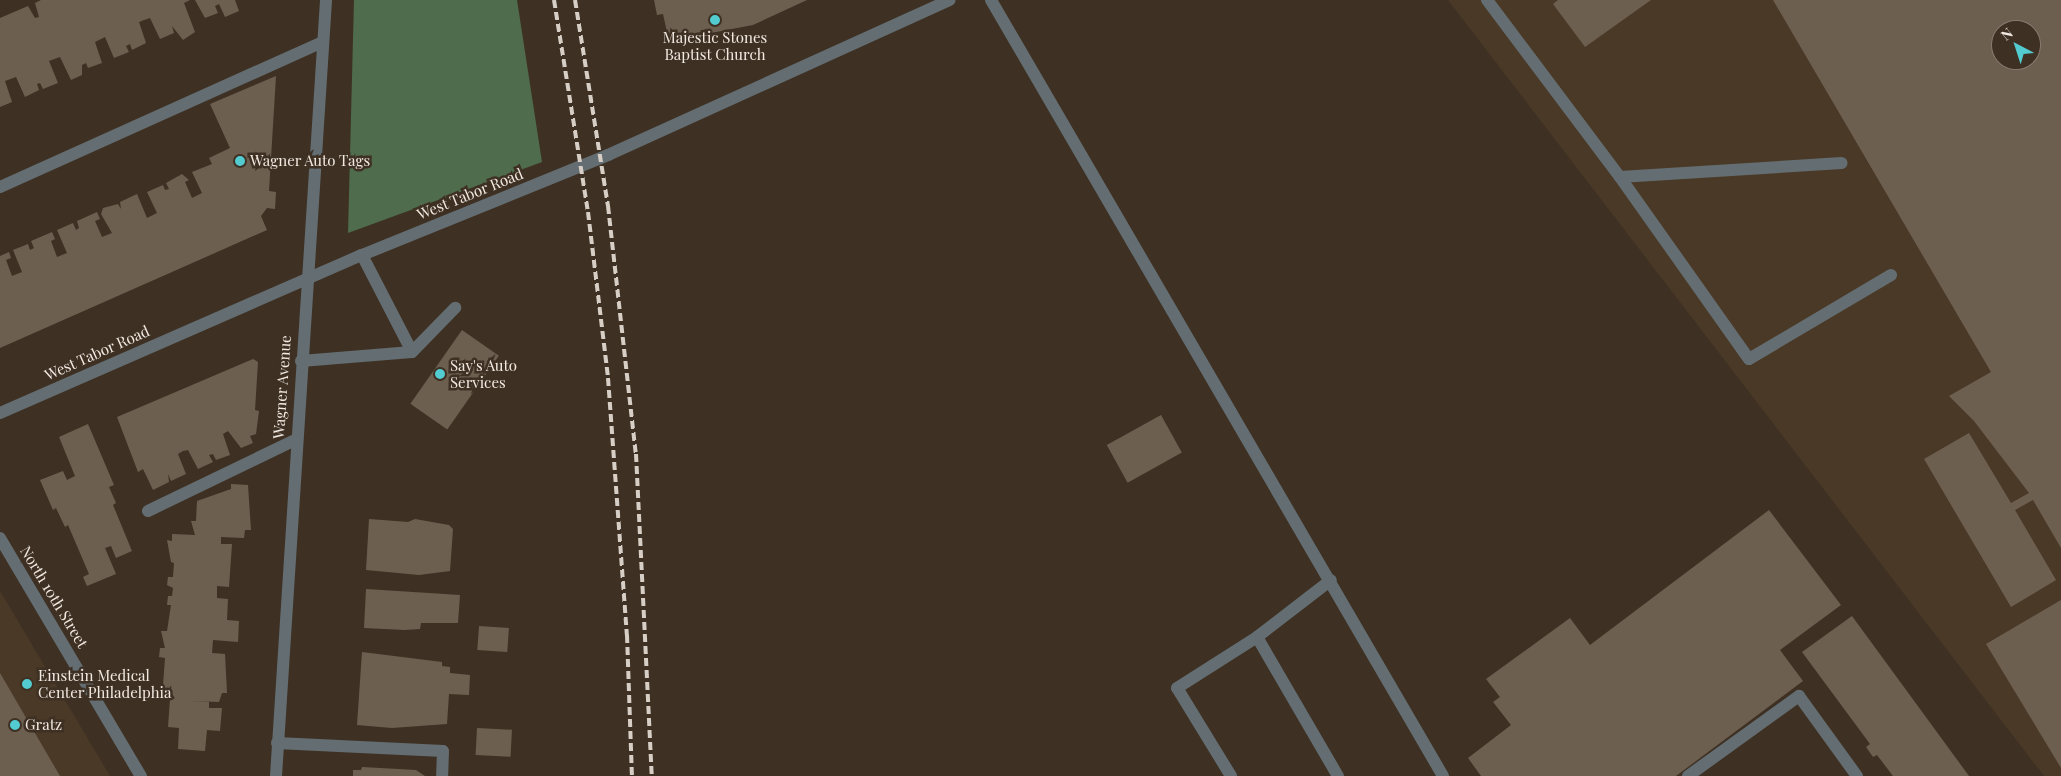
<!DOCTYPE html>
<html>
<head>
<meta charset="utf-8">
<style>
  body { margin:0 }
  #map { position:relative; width:2061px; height:776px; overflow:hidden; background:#3e3124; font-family:"Playfair Display",serif }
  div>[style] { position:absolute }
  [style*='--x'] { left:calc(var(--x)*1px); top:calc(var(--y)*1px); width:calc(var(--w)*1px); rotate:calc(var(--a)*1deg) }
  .built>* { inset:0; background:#4a3926 }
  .forest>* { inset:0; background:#4f6c4d }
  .building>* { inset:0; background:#6d5f50; transform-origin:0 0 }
  .service>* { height:12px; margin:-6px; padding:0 6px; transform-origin:6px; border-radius:6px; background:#646e72 }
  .minor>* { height:12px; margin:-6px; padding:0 6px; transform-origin:6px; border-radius:6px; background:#646e72 }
  .tertiary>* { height:12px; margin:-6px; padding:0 6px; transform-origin:6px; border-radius:6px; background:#646e72 }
  .rail>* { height:4px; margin-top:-2px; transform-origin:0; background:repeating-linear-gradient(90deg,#d7cec5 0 8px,transparent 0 12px) }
  .dots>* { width:14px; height:14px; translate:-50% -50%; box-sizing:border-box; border:2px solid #3e3124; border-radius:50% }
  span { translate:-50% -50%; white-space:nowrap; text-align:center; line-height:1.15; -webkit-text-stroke:5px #3e3124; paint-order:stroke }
  .poi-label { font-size:15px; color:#f2e9e1 }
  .left { translate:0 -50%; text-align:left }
  .street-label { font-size:15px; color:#f2e9e1 }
  .north { position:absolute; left:1991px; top:20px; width:50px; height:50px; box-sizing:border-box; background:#3e3124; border:1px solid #867b70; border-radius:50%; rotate:320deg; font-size:14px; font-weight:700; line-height:20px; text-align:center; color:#f2e9e1 }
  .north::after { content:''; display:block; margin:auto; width:18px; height:22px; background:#52ccd0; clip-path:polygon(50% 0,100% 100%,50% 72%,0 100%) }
</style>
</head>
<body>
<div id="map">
  <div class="built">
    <i style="clip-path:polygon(evenodd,1448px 0,2061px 0,2061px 776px,2044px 776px,1448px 0,2001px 30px,2031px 30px,2031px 60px,2001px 60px,2001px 30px)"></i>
    <i style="clip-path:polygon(0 591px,110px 776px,0 776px)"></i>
  </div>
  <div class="forest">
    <i style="clip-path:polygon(354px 0,517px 0,542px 162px,348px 233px)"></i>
  </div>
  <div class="building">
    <i style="clip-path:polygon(41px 0,190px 0,184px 3px,195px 32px,183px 40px,172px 26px,174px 33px,160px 39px,150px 18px,144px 20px,139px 22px,146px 43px,132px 50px,130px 44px,126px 46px,129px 52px,114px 58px,105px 37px,95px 42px,102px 63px,88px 68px,86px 63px,82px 65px,82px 75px,71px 80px,60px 57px,49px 61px,58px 83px,43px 89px,40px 83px,37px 84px,39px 90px,25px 97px,16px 77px,5px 81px,12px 102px,0 107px,0 18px,28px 6px,35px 18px,39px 17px,35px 3px)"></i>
    <i style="clip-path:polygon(195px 0,235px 0,239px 11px,225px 17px,219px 4px,215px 6px,218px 13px,205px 18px)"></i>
    <i style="clip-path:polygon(654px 0,807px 0,753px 25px,669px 41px,663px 14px,657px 15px)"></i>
    <i style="clip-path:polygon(1558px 0,1651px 0,1585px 47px,1553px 4px)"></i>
    <i style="clip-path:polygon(evenodd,1773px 0,2061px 0,2061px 548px,2033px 500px,2015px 510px,2056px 580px,2011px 607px,1924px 459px,1969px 433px,2011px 503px,2029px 493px,1974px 421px,1949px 396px,1991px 372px,1773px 0,2001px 30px,2031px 30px,2031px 60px,2001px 60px,2001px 30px)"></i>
    <i style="clip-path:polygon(276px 76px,269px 191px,276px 192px,275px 209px,267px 208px,261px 216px,267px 230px,0 348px,0 256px,9px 252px,11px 258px,6px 260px,12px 276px,22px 272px,13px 250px,28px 244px,30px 250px,34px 248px,31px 241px,52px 232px,55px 239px,51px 241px,57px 257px,67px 253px,57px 230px,73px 223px,76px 230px,79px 228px,77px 221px,97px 212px,100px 219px,95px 221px,102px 237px,112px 233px,101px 214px,103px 208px,118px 204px,121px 209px,120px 202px,137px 194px,147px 218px,157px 213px,147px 192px,163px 185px,165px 190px,169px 189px,166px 183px,182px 174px,189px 180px,185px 182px,192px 198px,202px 193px,192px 172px,212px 164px,209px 158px,230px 148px,210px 104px)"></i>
    <i style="left:462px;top:330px;width:45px;height:90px;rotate:35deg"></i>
    <i style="clip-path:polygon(253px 359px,258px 362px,255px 410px,259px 411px,256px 434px,250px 436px,253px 443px,241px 448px,228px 431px,223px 434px,230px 455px,216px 460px,213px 454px,209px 455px,213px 462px,198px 469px,188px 450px,183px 451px,178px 454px,186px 474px,171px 481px,168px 474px,169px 482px,153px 490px,143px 469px,138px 472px,117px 417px)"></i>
    <i style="left:1161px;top:415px;width:43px;height:62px;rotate:61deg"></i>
    <i style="clip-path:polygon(88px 424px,114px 485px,109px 487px,116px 503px,113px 505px,132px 551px,116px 558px,111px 546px,105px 548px,116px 574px,87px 586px,83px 577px,89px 574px,68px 525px,65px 527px,56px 508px,53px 510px,40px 480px,63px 471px,67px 480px,75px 476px,59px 437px)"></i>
    <i style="clip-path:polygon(231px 484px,248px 485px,251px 530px,245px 530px,244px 538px,221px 537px,221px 544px,232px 544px,229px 587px,217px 586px,217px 598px,228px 599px,227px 620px,239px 621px,238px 642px,213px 640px,212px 653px,225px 654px,227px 693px,222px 693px,219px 702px,187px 701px,209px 702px,209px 708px,222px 708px,220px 731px,207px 730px,205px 751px,178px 749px,179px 728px,168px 727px,170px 699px,162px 699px,165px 658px,159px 657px,160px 648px,165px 648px,161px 631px,167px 631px,171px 605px,167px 605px,168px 596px,172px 596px,173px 588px,167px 585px,168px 577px,173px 577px,174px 563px,171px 562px,167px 540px,172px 541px,172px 534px,195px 535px,191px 521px,196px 521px,197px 501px,231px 489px)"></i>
    <i style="clip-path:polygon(1769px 510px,1841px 605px,1780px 650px,1803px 681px,1676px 776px,1481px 776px,1468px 758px,1511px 725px,1493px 702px,1500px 697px,1486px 679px,1570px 618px,1590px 645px)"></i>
    <i style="clip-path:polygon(369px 519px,408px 522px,415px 519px,449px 525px,453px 529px,450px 571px,419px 575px,366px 570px)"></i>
    <i style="clip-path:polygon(366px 589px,460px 595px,458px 623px,421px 623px,420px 629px,405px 630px,364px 628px)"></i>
    <i style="clip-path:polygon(2061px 600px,2061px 768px,1986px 644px)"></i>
    <i style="clip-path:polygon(1852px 616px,1969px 776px,1893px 776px,1877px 755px,1873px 757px,1866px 747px,1870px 744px,1802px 652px)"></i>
    <i style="left:479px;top:626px;width:30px;height:24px;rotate:4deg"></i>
    <i style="clip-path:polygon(362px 652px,442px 662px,442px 666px,450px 667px,450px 673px,470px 675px,469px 695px,449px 694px,447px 724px,392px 728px,357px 725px)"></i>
    <i style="clip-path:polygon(0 673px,60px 776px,0 776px)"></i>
    <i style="left:477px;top:728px;width:35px;height:27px;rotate:3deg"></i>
    <i style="clip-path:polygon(362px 767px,416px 770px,425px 776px,353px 776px,353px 770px,361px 770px)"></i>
  </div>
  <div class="service">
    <i style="--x:991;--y:0;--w:898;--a:59.78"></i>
    <i style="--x:1487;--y:0;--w:221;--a:53.1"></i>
    <i style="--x:1620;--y:177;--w:222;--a:-3.6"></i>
    <i style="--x:1620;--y:177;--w:223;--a:54.7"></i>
    <i style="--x:1749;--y:359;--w:165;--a:-30.6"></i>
    <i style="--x:0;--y:187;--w:354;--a:-24.2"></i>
    <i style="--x:362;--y:255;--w:109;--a:62.7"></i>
    <i style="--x:301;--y:361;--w:111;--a:-4.6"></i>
    <i style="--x:412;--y:352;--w:62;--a:-45.7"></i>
    <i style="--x:148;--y:511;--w:163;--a:-25.8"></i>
    <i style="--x:1257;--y:637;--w:161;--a:59.8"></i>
    <i style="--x:277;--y:743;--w:166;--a:2.8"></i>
    <i style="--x:443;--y:751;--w:25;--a:92"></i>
    <i style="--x:1231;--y:776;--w:103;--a:-121.5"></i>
    <i style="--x:1177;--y:688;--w:95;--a:-32.5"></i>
    <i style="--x:1257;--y:637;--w:93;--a:-37.6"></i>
    <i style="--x:1688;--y:776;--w:137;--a:-35.8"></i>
    <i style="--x:1799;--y:696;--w:99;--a:54.1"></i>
  </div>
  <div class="minor">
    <i style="--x:0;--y:538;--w:277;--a:59.4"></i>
    <i style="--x:276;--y:776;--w:778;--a:-86.31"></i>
  </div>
  <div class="tertiary">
    <i style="--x:0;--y:413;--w:395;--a:-23.6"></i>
    <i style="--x:362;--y:255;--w:266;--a:-22.1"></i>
    <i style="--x:608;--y:155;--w:375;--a:-24.4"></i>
  </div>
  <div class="rail">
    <i style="--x:554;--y:0;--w:215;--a:80.9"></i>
    <i style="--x:588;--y:212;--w:167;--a:83.1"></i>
    <i style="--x:608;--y:378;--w:258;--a:85.8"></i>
    <i style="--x:627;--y:635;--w:141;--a:88"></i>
    <i style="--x:575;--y:0;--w:209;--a:80.9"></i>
    <i style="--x:608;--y:206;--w:250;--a:83.6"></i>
    <i style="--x:636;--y:454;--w:322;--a:87.2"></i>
  </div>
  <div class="dots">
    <i style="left:715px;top:20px;background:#52ccd0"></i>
    <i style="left:240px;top:161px;background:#52ccd0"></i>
    <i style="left:440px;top:374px;background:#52ccd0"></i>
    <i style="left:27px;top:684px;background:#52ccd0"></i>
    <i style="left:15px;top:725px;background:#52ccd0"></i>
  </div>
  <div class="poi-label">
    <span style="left:715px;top:46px">Majestic Stones<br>Baptist Church</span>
    <span class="left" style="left:250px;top:161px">Wagner Auto Tags</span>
    <span class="left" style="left:450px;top:374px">Say's Auto<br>Services</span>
    <span class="left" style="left:38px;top:684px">Einstein Medical<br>Center Philadelphia</span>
    <span class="left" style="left:25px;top:725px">Gratz</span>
  </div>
  <div class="street-label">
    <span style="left:470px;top:194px;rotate:-22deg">West Tabor Road</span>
    <span style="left:97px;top:353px;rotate:-24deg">West Tabor Road</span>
    <span style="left:282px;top:387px;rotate:-86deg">Wagner Avenue</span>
    <span style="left:54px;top:597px;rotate:59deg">North 10th Street</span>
  </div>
  <div class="north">N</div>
</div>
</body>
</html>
